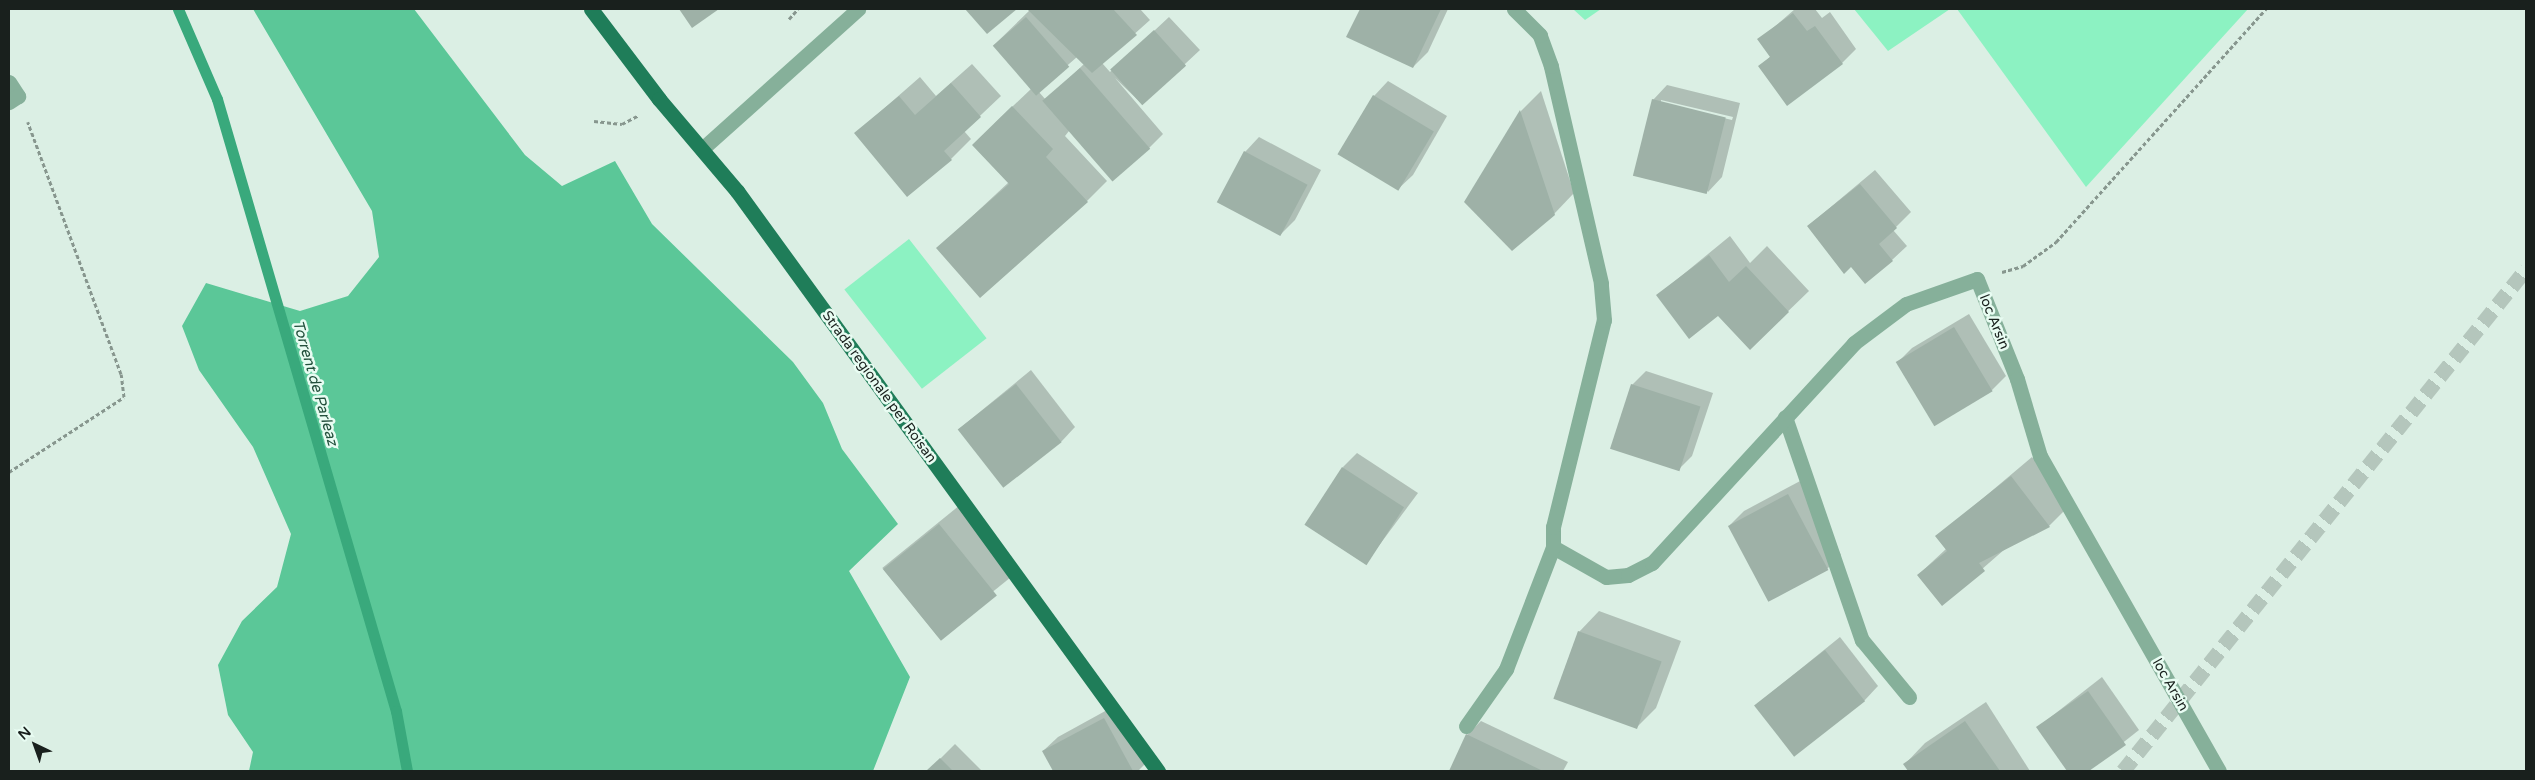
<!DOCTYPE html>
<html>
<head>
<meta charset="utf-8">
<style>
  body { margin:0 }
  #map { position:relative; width:2535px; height:780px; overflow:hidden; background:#dbefe4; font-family:"Varela Round",sans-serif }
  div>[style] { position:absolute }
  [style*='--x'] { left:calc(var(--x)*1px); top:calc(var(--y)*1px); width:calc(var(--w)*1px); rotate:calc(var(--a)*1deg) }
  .green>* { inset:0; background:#8cf2c2; transform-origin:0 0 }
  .forest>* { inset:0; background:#5bc798 }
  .shadow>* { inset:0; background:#0003; transform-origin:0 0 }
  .stream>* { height:11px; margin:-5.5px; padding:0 5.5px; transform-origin:5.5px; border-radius:5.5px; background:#39a97c }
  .building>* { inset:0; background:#9eb1a7; transform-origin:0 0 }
  .highway-tunnel>* { height:15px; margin-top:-7.5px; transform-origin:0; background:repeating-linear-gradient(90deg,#b4c6bc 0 15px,transparent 0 23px) }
  .path>* { height:3px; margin-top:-1.5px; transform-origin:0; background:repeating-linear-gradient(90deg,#87968e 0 4px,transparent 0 6.5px) }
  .minor>* { height:15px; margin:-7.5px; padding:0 7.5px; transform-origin:7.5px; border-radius:7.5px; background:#86b09a }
  .major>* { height:15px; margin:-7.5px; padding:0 7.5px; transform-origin:7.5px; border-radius:7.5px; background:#1f7d59 }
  span { translate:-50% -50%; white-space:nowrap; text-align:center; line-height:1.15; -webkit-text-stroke:5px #e8fcf2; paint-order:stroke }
  .street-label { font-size:14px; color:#19201d }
  .water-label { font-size:15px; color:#23503c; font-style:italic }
  .frame { position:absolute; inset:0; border:10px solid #19201d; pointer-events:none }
  .north { position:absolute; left:10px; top:720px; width:50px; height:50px; -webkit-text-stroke:4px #e8fcf2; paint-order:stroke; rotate:318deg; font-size:14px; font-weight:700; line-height:20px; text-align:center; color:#19201d }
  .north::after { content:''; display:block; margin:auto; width:18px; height:22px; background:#19201d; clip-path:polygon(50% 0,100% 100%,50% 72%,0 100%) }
</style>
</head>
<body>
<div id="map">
  <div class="green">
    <i style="clip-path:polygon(1573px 9px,1601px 9px,1585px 20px)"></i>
    <i style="clip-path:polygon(1854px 9px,1950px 9px,1888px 51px)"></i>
    <i style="clip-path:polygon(1957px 9px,2248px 9px,2086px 187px)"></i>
    <i style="left:909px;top:239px;width:126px;height:82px;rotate:52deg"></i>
  </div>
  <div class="forest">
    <i style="clip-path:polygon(253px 9px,414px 9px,525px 155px,562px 186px,615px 161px,652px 224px,793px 362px,823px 403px,842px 449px,898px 524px,849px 571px,910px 677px,873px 771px,249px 771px,253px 752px,228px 715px,218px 665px,242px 621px,277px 587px,291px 534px,253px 447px,199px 370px,182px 326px,206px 283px,300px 311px,348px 296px,379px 257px,372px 211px)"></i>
  </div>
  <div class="shadow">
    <i style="clip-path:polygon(evenodd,1031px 9px,1140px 9px,1150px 20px,1102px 63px,1110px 72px,1169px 17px,1200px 50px,1142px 104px,1115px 78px,1163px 134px,1149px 148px,1069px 131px,1065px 136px,1107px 181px,1087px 201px,938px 248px,1009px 182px,994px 124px,1031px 89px,994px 45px,1031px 9px,1077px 57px,1084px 64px,1046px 100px,1038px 91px,1077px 57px)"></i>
    <i style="clip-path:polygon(1361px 9px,1448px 9px,1428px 52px,1413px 67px,1348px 36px)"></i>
    <i style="clip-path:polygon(1795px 9px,1815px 9px,1822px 18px,1830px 12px,1856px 49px,1842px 63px,1760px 66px,1771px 56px,1759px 40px)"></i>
    <i style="clip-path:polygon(972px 64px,1001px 96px,964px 131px,971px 139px,951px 159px,856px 133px,920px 77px,936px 96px)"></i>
    <i style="clip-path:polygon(1388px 81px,1447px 116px,1413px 175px,1398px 189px,1374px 96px)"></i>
    <i style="clip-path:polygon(evenodd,1667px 85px,1740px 103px,1722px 177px,1708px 192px,1653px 100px,1667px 85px,1661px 100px,1733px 117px,1732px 120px,1661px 103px,1661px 100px)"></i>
    <i style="clip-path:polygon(1541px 91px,1574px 193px,1554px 214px,1466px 201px,1521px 111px)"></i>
    <i style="clip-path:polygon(1259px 137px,1321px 170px,1295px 220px,1280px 235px,1245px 152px)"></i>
    <i style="clip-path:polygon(1875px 170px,1911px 212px,1893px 230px,1907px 246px,1892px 260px,1851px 265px,1808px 226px)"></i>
    <i style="clip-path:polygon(1730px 236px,1750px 263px,1767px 246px,1809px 291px,1750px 348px,1719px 315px,1658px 295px)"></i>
    <i style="clip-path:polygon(1969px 314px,2006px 376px,1992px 390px,1897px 363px,1912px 348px)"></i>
    <i style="clip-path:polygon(1031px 370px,1075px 427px,1061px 442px,959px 429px)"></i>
    <i style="clip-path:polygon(1646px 371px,1713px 393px,1692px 456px,1678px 470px,1632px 385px)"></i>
    <i style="clip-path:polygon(1357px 453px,1418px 493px,1366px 563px,1343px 467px)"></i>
    <i style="clip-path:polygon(2032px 457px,2069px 506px,2049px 526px,2005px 549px,1942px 604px,1918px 575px,1946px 549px,1937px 537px)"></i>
    <i style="clip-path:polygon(1802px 480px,1841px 555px,1827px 569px,1730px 525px,1744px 511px)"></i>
    <i style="left:960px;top:505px;width:88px;height:100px;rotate:51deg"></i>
    <i style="clip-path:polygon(1599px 611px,1681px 641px,1656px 708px,1636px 728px,1579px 632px)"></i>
    <i style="clip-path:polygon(1840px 637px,1878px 686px,1864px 701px,1756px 705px)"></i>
    <i style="clip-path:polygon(2102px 677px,2139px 730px,2087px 771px,2069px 771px,2038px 727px)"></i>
    <i style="clip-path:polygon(1986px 702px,2030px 771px,1910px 771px,1905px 764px,1925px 743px)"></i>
    <i style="clip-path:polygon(1118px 704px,1149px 760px,1138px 771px,1054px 771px,1043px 751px,1058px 737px)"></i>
    <i style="clip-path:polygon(1481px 721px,1568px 762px,1563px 771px,1450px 771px,1467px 735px)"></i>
    <i style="clip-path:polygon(955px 744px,982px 771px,928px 771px)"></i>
  </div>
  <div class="stream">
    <i style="--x:178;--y:9;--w:98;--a:66.6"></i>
    <i style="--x:217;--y:99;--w:638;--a:73.7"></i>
    <i style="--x:396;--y:711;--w:61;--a:79.6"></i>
  </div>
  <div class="building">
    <i style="clip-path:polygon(679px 9px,719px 9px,692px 28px)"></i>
    <i style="clip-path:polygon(965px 9px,1017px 9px,987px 34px)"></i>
    <i style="clip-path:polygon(1113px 9px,1137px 35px,1092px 73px,1028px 10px)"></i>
    <i style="clip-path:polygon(1360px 9px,1441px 9px,1413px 68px,1346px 37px)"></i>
    <i style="clip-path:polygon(1793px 13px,1807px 31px,1815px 26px,1843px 64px,1787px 106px,1758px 66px,1770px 57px,1757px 39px)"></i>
    <i style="left:1026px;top:17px;width:66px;height:44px;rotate:49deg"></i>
    <i style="left:1154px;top:30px;width:48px;height:59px;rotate:48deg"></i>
    <i style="left:1080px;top:68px;width:107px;height:50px;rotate:49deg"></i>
    <i style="clip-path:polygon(951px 83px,981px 117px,944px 151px,952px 160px,907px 197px,854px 133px,899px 96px,915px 115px)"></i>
    <i style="left:1373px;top:95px;width:71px;height:69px;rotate:31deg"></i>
    <i style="left:1652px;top:99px;width:76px;height:79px;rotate:14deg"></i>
    <i style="clip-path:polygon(1012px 106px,1053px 149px,1046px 157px,1088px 202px,980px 298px,936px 248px,1009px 184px,972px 145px)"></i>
    <i style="clip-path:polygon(1520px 110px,1555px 215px,1512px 251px,1464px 202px)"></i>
    <i style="left:1244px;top:151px;width:72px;height:58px;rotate:28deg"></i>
    <i style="clip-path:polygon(1860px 184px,1897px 228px,1879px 244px,1893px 261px,1865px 284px,1851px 267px,1844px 274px,1807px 226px)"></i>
    <i style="clip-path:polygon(1709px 255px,1729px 282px,1746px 266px,1789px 312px,1750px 350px,1718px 316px,1689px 339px,1656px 295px)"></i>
    <i style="left:1954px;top:327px;width:75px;height:68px;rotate:59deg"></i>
    <i style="left:1016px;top:384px;width:74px;height:74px;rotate:52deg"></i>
    <i style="left:1631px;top:384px;width:73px;height:68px;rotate:18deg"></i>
    <i style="left:1342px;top:467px;width:74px;height:69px;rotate:33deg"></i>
    <i style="clip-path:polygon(2011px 476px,2050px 527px,1979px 563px,1985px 571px,1942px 606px,1917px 575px,1947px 551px,1935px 536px)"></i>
    <i style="left:1788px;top:494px;width:86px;height:68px;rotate:62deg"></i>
    <i style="left:939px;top:524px;width:92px;height:72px;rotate:51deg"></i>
    <i style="left:1578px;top:631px;width:89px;height:72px;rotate:20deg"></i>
    <i style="left:1825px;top:650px;width:65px;height:90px;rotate:52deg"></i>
    <i style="clip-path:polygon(2088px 691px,2126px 745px,2089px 771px,2067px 771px,2036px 727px)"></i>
    <i style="clip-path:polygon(1104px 718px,1133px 771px,1053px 771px,1042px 751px)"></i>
    <i style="clip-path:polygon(1965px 721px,2000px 771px,1908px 771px,1903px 764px)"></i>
    <i style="clip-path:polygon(1466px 734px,1543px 771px,1449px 771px)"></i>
    <i style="clip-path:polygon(940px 758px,953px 771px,926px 771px)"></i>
  </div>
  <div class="highway-tunnel">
    <i style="--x:2123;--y:771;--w:644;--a:-51.24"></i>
  </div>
  <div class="path">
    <i style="--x:789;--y:19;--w:13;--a:-48"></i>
    <i style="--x:594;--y:121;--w:28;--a:6"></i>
    <i style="--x:622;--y:124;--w:19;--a:-28"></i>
    <i style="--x:2002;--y:272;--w:22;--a:-16"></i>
    <i style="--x:2023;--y:266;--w:41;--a:-36"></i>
    <i style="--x:2056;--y:242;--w:314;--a:-48"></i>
    <i style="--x:9;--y:472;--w:137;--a:-33.1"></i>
    <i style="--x:124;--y:397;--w:23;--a:-97"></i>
    <i style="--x:121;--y:374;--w:269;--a:-110.3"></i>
  </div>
  <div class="minor">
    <i style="--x:9;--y:82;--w:17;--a:57"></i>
    <i style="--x:18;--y:96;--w:11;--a:146"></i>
    <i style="--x:702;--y:149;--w:210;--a:-41.9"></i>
    <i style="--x:1785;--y:417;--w:236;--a:71"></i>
    <i style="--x:1862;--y:640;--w:74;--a:50.5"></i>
    <i style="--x:1553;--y:547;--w:61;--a:29.5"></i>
    <i style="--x:1606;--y:577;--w:22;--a:-5"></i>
    <i style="--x:1628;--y:575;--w:27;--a:-27"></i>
    <i style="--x:1652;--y:563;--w:299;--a:-47.4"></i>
    <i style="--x:1854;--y:343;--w:65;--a:-36.9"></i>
    <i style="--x:1906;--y:304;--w:75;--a:-19.4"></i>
    <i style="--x:1977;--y:279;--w:108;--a:68.2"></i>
    <i style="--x:2017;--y:379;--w:80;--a:73.4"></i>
    <i style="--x:2040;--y:456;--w:362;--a:60.4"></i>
    <i style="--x:1466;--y:726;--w:70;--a:-54.9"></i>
    <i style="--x:1506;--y:669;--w:131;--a:-68.9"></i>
    <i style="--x:1553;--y:547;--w:20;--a:-90"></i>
    <i style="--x:1553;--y:527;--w:213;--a:-76.2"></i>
    <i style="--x:1604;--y:320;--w:37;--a:-95"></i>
    <i style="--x:1601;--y:283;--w:223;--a:-103"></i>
    <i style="--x:1551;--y:66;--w:33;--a:-110"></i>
    <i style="--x:1540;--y:35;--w:37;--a:-135"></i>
  </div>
  <div class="major">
    <i style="--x:591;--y:9;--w:113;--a:52.9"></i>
    <i style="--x:659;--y:99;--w:121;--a:49.7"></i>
    <i style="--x:737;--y:191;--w:717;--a:54.03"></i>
  </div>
  <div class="street-label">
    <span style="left:1994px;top:322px;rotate:68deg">loc Arsin</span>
    <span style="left:879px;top:387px;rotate:54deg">Strada regionale per Roisan</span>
    <span style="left:2170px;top:685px;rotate:60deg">loc Arsin</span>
  </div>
  <div class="water-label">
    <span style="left:315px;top:383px;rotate:74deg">Torrent de Parleaz</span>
  </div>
  <div class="frame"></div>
  <div class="north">N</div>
</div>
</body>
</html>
